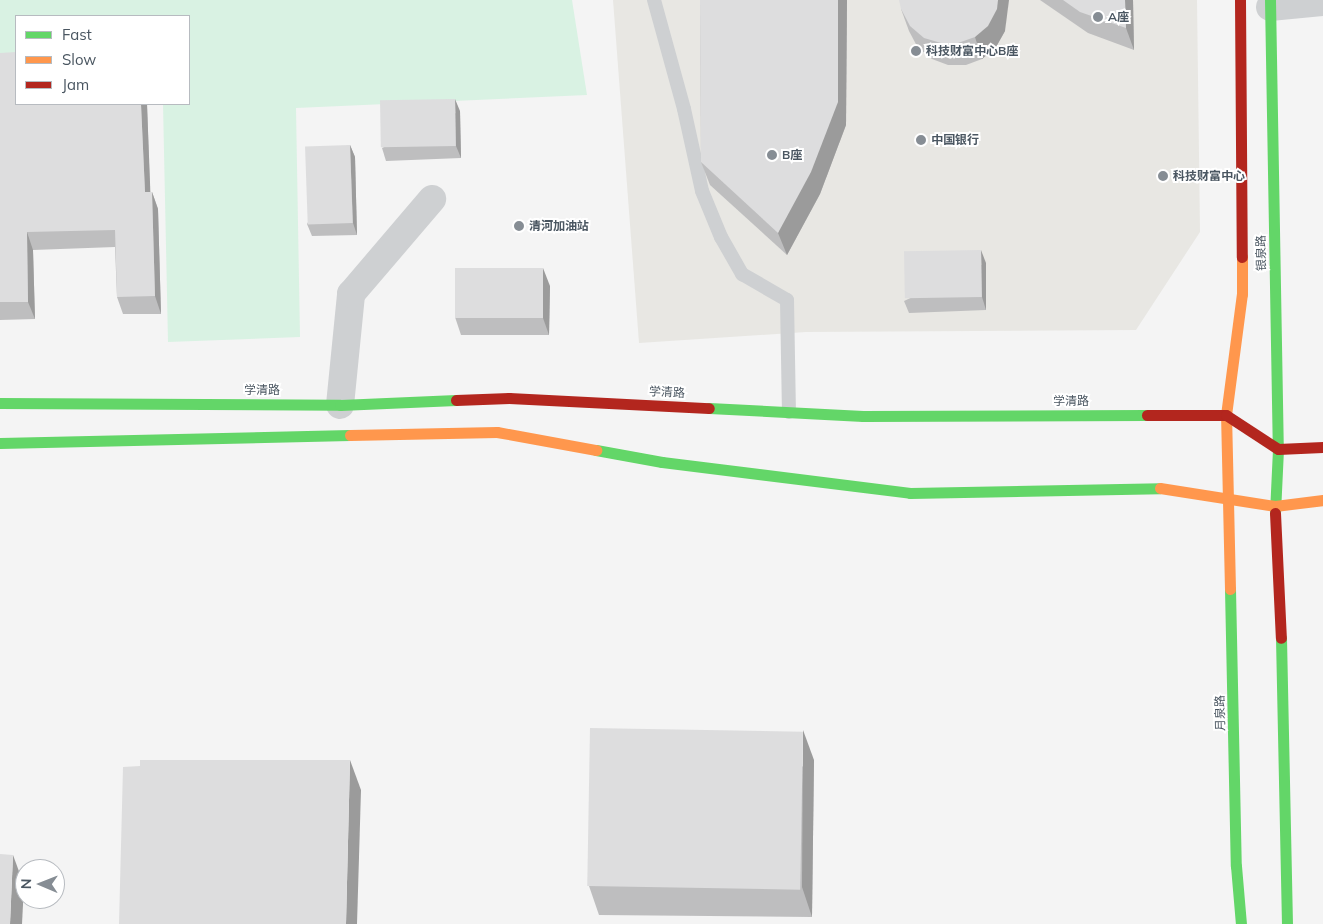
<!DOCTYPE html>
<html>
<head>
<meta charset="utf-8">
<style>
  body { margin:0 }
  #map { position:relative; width:1323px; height:924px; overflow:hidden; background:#f4f4f4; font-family:Mulish,"Noto Sans SC",sans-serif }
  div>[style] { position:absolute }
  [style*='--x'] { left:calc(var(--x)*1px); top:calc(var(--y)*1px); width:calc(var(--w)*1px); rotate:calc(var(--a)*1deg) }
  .commercial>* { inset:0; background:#e8e7e3 }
  .green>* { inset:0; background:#d9f2e3 }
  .lane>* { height:14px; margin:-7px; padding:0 7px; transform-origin:7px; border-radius:7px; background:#ced0d2 }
  .street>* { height:28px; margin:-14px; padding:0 14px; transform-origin:14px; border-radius:14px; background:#ced0d2 }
  .fast>* { height:11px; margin:-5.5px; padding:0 5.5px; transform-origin:5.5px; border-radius:5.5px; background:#63d668 }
  .slow>* { height:11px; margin:-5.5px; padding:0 5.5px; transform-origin:5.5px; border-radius:5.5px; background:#ff974d }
  .jam>* { height:11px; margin:-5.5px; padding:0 5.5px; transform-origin:5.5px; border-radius:5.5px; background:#b3261e }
  .wall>* { inset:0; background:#bebebf }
  .shaded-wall>* { inset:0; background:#9b9b9b }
  .building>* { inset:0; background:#ddddde; transform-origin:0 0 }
  .dots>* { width:14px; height:14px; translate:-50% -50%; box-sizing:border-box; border:2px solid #fff; border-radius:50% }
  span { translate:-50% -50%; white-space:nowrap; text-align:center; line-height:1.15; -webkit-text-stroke:4px #fff; paint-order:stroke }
  .poi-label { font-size:12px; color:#4a5661; font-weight:700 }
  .left { translate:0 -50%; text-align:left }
  .street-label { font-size:12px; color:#4a5661 }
  .legend { position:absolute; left:15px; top:15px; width:175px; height:90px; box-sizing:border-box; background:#fff; border:1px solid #b7bbc0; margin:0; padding:6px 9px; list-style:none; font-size:15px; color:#4a5661 }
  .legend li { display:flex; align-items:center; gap:10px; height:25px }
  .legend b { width:25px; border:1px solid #b7bbc0 }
  .north { position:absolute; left:15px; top:859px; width:50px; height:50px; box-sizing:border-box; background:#fff; border:1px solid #b7bbc0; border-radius:50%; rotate:271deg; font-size:14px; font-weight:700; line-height:20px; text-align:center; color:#4a5661 }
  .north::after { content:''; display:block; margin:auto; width:18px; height:22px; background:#868d94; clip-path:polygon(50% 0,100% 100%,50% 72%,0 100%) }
</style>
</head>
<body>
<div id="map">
  <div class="commercial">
    <i style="clip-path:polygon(613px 0,1197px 0,1200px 232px,1136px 330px,806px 332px,639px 343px)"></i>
  </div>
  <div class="green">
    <i style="clip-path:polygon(0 0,572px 0,587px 95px,296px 108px,300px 337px,168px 342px,163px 104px,189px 104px,189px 16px,16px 16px,16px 69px,0 69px)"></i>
  </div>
  <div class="lane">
    <i style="--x:654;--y:0;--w:113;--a:74.6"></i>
    <i style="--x:684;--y:109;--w:84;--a:77.6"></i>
    <i style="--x:702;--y:191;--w:50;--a:67.6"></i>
    <i style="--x:721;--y:237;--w:43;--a:60.4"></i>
    <i style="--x:742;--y:274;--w:52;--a:30"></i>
    <i style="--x:787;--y:300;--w:112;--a:89"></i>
  </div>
  <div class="street">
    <i style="--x:1270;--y:7;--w:53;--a:-5.4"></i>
    <i style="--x:340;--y:405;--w:112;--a:-84.3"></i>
    <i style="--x:351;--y:294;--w:125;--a:-49.5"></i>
  </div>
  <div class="fast">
    <i style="--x:1270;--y:0;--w:449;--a:89"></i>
    <i style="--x:1278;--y:449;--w:64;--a:92.7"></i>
    <i style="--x:0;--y:403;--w:340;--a:0.3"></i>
    <i style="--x:340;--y:405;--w:116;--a:-2.5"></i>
    <i style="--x:709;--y:408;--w:154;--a:3"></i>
    <i style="--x:863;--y:416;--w:284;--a:-0.2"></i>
    <i style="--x:0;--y:443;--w:350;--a:-1.3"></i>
    <i style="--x:596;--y:450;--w:67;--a:10.3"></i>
    <i style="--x:662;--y:462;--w:250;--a:7.1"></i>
    <i style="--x:910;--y:493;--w:250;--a:-1.1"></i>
    <i style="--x:1230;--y:589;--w:277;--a:88.8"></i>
    <i style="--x:1236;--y:866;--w:58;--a:85.1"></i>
    <i style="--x:1281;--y:638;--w:286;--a:88.8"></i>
  </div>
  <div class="slow">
    <i style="--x:350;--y:435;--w:147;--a:-1.2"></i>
    <i style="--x:497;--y:432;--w:101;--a:10.3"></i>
    <i style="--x:1160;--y:488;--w:116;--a:8.9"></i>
    <i style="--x:1275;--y:506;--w:48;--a:-7.1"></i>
    <i style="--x:1230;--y:589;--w:174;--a:-91.3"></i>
    <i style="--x:1226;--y:415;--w:122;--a:-82.5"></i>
    <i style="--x:1242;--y:294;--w:37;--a:-90"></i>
  </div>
  <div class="jam">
    <i style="--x:1240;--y:0;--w:257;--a:89.6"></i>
    <i style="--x:456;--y:400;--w:53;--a:-2.2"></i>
    <i style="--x:509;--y:398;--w:200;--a:2.9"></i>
    <i style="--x:1147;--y:415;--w:79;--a:0"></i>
    <i style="--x:1226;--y:415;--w:62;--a:33.2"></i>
    <i style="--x:1278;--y:449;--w:45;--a:-2.5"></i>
    <i style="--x:1275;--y:513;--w:125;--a:87.3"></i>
  </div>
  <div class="wall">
    <i style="clip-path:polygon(700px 0,847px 0,846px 125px,820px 194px,787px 255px,710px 185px,701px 162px)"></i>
    <i style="clip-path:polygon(1040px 0,1133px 0,1134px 50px,1088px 33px)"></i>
    <i style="clip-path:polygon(901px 9px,1005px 31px,996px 47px,982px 59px,966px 65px,948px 65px,932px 59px,918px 48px,909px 31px)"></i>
    <i style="clip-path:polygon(0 53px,16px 104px,147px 104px,150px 192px,152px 192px,158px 209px,161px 314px,123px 314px,117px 297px,115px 247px,33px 250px,35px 319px,0 320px)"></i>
    <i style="clip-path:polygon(460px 111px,461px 158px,386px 161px,382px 148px)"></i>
    <i style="clip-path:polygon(350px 145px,355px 157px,357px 235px,312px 236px,307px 224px)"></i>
    <i style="clip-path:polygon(986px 263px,986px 310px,909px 313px,904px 301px)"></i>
    <i style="clip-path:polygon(550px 286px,549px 335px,461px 335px,455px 317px)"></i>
    <i style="clip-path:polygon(814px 760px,812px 917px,599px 915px,589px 886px)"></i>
  </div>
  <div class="shaded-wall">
    <i style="clip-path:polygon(838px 0,847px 0,846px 125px,820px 194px,787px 255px,778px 233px)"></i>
    <i style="clip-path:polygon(998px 0,1009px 0,1005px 31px,996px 47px,982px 59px,975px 37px)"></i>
    <i style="clip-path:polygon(1125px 0,1133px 0,1134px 50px,1126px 28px)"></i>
    <i style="clip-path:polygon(455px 99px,460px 111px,461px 158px,456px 146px)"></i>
    <i style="clip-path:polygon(141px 104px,147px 104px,151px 209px,145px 192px)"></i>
    <i style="clip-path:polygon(350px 145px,355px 157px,357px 235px,353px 223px)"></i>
    <i style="clip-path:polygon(152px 192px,158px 209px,161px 314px,155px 296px)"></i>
    <i style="clip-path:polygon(27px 232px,33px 250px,35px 319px,28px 302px)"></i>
    <i style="clip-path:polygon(981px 250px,986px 263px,986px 310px,982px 297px)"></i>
    <i style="clip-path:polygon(543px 268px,550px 286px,549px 335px,543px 318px)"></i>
    <i style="clip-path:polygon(803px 730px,814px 760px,812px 917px,802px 887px)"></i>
    <i style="clip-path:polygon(350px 760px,361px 790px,357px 924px,346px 924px)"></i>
    <i style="clip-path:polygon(13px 855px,24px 885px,22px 924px,10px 924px)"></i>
  </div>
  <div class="building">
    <i style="clip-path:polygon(700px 0,838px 0,838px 102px,811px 172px,778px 233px,701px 162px)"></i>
    <i style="clip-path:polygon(899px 0,998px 0,997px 9px,988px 26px,975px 37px,958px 43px,941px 43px,924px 38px,910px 26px,901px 9px)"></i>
    <i style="clip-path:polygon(1063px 0,1125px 0,1126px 28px,1080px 12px)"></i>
    <i style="clip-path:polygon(16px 52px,16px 104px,141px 104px,145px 192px,152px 192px,155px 296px,117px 297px,115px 230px,27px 232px,28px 302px,0 302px,0 53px)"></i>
    <i style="left:455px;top:99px;width:47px;height:75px;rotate:89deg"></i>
    <i style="left:350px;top:145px;width:78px;height:45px;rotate:88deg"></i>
    <i style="left:981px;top:250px;width:47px;height:77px;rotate:89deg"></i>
    <i style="left:543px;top:268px;width:50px;height:88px;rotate:90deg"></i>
    <i style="left:590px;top:728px;width:213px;height:158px;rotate:1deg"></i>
    <i style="clip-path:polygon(140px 760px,350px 760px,346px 924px,119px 924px,123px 767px,140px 766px)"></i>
    <i style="clip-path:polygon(0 854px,13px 855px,10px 924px,0 924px)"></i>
  </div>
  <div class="dots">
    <i style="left:1098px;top:17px;background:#868d94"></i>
    <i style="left:916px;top:51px;background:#868d94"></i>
    <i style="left:921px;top:140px;background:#868d94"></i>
    <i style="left:772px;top:155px;background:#868d94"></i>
    <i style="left:1163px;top:176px;background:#868d94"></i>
    <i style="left:519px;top:226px;background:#868d94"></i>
  </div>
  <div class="poi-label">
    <span class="left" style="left:1108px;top:17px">A座</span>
    <span class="left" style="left:926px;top:51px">科技财富中心B座</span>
    <span class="left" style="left:931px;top:140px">中国银行</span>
    <span class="left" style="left:782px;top:155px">B座</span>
    <span class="left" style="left:1173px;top:176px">科技财富中心</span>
    <span class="left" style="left:529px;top:226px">清河加油站</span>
  </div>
  <div class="street-label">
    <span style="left:1261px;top:253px;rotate:-91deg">银泉路</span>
    <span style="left:262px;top:390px">学清路</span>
    <span style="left:667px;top:392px;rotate:3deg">学清路</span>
    <span style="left:1071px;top:401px">学清路</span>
    <span style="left:1220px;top:713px;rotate:-91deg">月泉路</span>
  </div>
  <ul class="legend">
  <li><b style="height:6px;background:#63d668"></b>Fast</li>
  <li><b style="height:6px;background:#ff974d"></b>Slow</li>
  <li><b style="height:6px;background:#b3261e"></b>Jam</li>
  </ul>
  <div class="north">N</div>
</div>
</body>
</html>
